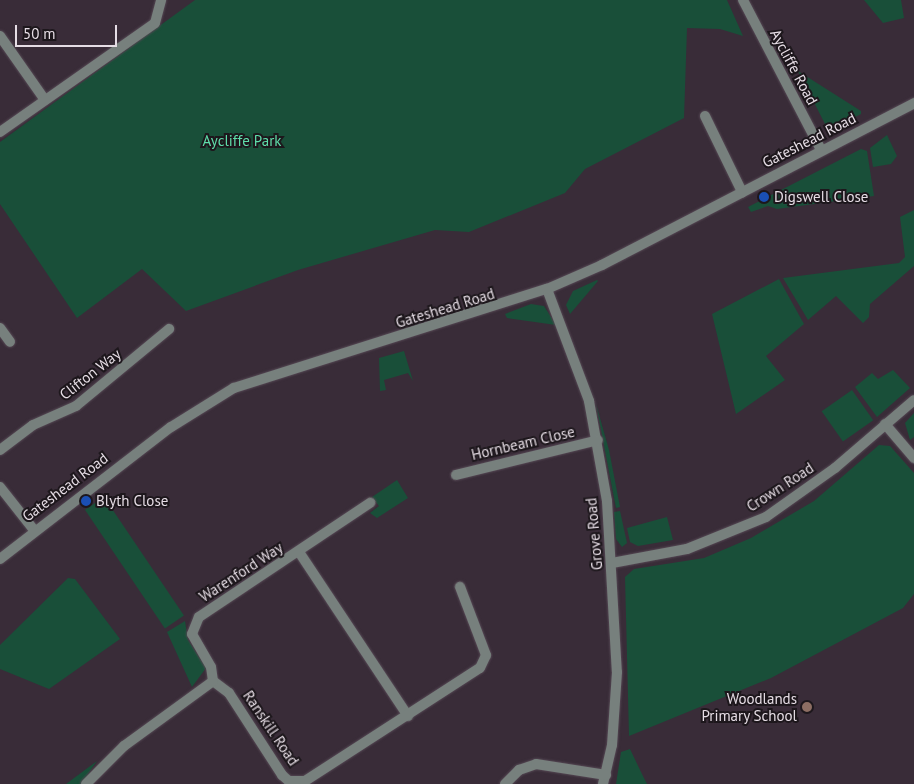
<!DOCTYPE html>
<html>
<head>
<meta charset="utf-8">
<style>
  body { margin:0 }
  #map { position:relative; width:914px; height:784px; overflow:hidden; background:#392c38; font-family:"PT Sans",sans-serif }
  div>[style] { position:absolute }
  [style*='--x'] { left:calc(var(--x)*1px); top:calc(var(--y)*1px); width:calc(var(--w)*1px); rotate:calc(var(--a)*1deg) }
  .green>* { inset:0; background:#194f39; transform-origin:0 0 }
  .roads { filter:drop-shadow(0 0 1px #554854) drop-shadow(0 0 1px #554854) }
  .minor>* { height:10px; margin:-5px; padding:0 5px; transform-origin:5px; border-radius:5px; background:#77807d }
  .tertiary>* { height:10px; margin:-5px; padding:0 5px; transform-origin:5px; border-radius:5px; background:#77807d }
  .dots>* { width:14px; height:14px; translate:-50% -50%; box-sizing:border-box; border:2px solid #1d171c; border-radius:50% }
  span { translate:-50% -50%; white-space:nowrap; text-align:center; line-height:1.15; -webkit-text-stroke:4px #1d171c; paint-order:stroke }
  .street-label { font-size:15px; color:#e6dde5 }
  .park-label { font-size:15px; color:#5fdeaa }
  .poi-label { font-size:15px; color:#e6dde5 }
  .left { translate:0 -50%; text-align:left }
  .right { translate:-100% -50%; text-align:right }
  .scale { position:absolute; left:15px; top:25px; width:102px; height:22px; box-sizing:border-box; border:2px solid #e6dde5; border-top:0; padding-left:6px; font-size:15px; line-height:18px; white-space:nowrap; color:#e6dde5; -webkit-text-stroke:4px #1d171c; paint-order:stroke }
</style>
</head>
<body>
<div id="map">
  <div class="green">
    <i style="clip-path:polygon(195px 0,727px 0,743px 36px,720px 29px,687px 28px,684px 118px,585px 169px,565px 193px,469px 232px,435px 230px,298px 270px,186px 311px,142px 269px,77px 318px,0 204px,0 142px)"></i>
    <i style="clip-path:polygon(864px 0,901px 0,904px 18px,883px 23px)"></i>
    <i style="clip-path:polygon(798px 71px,861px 111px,861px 114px,835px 127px,825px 124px)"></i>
    <i style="clip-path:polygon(887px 135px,897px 156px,891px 164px,873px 167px,870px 148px)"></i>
    <i style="clip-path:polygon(861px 149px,867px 151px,874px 196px,777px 209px,768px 206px,751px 212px,748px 207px)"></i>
    <i style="clip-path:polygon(914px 210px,914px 266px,870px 304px,869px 317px,863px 323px,836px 296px,808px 320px,783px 278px,899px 263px,905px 257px,900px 217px)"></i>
    <i style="clip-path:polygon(779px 279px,804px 324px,766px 356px,785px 380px,736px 414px,712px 314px)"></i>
    <i style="clip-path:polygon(597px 280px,598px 281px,570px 314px,566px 305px,573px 291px)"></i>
    <i style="clip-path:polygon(531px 304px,544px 306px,556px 325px,507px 318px,505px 314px)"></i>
    <i style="clip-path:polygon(404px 351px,413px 381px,408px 373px,384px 380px,386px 390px,380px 391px,379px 358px)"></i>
    <i style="clip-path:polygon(893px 370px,910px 388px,877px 417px,855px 387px,872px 373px,878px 379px)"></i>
    <i style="left:852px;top:390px;width:37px;height:37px;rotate:55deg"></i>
    <i style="clip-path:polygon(596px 404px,609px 450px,620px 507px,616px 508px)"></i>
    <i style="clip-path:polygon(914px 413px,914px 437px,910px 440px,905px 423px)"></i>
    <i style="clip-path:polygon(879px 445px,890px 446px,914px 473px,914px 594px,903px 608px,771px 678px,629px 736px,625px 577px,634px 569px,704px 558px,751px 538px,814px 501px)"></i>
    <i style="clip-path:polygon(397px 480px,408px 498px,377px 518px,370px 513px,379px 506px,372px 497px)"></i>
    <i style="left:104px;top:497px;width:143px;height:23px;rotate:56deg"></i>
    <i style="clip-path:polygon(620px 511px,627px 543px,622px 547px,616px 539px,614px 512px)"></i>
    <i style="clip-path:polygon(667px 517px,673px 540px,638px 546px,630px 542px,627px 528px)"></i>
    <i style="clip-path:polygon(68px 578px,75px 579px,120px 639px,49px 689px,0 669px,0 645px)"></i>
    <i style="clip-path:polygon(185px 621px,188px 640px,206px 668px,192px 687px,167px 632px)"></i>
    <i style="clip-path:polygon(630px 749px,641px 772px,647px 784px,616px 784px,621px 752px)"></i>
    <i style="clip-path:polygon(97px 761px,81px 784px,66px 784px)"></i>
  </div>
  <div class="roads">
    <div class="minor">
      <i style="--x:743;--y:0;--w:167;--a:62.5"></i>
      <i style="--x:0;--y:36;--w:78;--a:54.9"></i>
      <i style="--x:705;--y:116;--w:85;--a:64"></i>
      <i style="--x:0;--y:132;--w:189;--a:-35.1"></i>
      <i style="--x:155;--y:23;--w:24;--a:-75"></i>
      <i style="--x:547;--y:289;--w:120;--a:69.4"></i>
      <i style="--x:589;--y:401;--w:102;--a:79.8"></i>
      <i style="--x:607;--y:501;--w:171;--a:86.7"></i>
      <i style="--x:617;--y:672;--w:73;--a:93.9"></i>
      <i style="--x:612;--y:745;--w:40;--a:103"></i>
      <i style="--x:0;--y:328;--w:17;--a:54"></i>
      <i style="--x:885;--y:424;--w:45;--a:49.5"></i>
      <i style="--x:0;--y:450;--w:41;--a:-37.1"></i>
      <i style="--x:33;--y:425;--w:47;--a:-23.8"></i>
      <i style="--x:76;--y:406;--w:121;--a:-39.6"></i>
      <i style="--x:456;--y:475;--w:146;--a:-13.8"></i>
      <i style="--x:0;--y:487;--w:55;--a:51.7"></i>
      <i style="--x:299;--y:552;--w:197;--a:56.4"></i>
      <i style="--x:612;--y:563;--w:76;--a:-10.6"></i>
      <i style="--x:687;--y:549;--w:85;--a:-22.1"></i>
      <i style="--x:766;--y:517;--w:85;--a:-35.4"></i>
      <i style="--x:835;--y:468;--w:104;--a:-40.7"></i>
      <i style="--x:213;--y:681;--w:20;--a:37"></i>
      <i style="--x:229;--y:693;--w:98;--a:57.1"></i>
      <i style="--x:282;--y:775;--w:9;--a:41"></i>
      <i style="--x:289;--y:781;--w:16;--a:0"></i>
      <i style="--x:305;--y:781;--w:208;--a:-32.9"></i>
      <i style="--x:480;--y:668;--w:14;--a:-65"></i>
      <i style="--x:486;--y:655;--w:73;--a:-110.9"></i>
      <i style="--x:86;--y:784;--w:54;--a:-45"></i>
      <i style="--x:124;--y:746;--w:110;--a:-36.1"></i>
      <i style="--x:213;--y:681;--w:14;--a:-98"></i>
      <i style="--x:211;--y:667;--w:38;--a:-120"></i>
      <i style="--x:192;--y:634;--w:18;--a:-68"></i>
      <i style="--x:199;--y:617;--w:206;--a:-33.7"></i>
      <i style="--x:505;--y:784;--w:20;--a:-45"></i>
      <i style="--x:519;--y:770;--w:18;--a:-19"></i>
      <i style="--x:536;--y:764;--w:71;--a:8.9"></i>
    </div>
    <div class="tertiary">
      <i style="--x:0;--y:559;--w:216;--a:-37.7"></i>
      <i style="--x:171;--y:427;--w:74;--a:-31.8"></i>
      <i style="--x:234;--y:388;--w:328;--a:-17.6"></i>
      <i style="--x:547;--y:289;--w:60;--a:-23.6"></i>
      <i style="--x:602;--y:265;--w:352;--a:-27.4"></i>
    </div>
  </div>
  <div class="dots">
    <i style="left:764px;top:197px;background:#1a4fb4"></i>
    <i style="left:86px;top:501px;background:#1a4fb4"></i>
    <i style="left:807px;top:707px;background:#8d6e63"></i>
  </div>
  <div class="street-label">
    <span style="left:794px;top:67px;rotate:62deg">Aycliffe Road</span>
    <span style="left:809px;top:140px;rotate:-27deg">Gateshead Road</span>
    <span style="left:445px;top:308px;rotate:-17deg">Gateshead Road</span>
    <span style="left:90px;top:374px;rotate:-38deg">Clifton Way</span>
    <span style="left:523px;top:443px;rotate:-13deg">Hornbeam Close</span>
    <span style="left:65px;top:487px;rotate:-37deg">Gateshead Road</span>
    <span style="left:780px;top:487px;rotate:-33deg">Crown Road</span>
    <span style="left:594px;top:534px;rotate:-95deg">Grove Road</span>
    <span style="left:241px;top:572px;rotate:-33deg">Warenford Way</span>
    <span style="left:271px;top:728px;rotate:56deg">Ranskill Road</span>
  </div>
  <div class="park-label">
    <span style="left:242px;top:141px">Aycliffe Park</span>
  </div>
  <div class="poi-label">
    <span class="left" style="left:774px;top:197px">Digswell Close</span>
    <span class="left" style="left:96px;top:501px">Blyth Close</span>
    <span class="right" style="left:797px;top:707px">Woodlands<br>Primary School</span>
  </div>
  <div class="scale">50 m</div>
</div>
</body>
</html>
